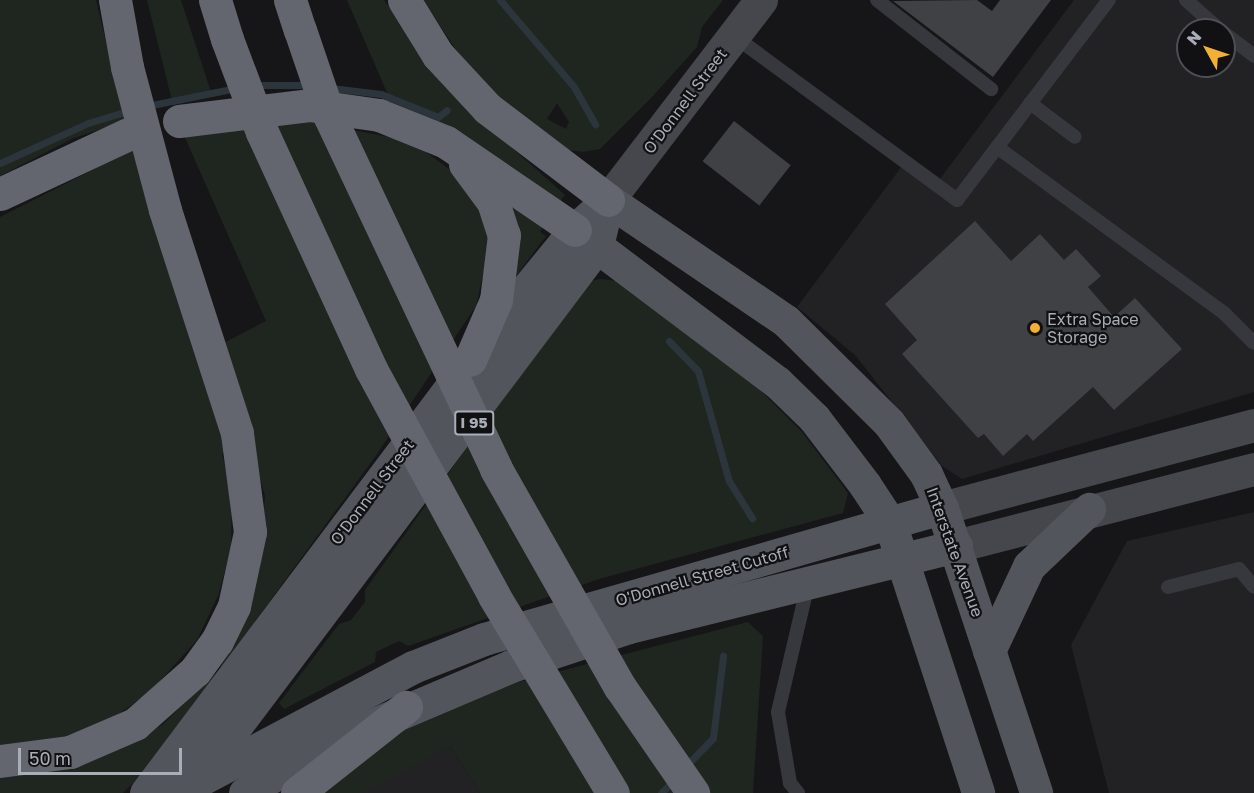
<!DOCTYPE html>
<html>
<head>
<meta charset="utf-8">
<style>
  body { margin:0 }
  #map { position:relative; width:1254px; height:793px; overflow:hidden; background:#161618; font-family:"Golos Text",sans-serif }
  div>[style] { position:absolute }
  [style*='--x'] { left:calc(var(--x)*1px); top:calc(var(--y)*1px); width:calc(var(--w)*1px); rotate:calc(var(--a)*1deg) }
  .built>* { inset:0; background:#222225 }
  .green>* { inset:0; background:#1e261f }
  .stream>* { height:7px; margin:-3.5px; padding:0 3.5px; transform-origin:3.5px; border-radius:3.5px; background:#2c353c }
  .building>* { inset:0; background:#404145; transform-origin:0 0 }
  .lane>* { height:14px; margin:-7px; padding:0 7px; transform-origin:7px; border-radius:7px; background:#37383d }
  .secondary>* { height:33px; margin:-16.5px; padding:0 16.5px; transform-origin:16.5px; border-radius:16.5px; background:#45474d }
  .primary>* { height:33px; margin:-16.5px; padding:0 16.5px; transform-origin:16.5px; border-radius:16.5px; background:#53555c }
  .highway>* { height:33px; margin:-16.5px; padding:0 16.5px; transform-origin:16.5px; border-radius:16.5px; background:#63666e }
  .highway-bridge>* { height:33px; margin:-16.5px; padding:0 16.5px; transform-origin:16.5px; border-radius:16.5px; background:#63666e }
  .dots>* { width:16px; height:16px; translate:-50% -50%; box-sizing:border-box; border:3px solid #111113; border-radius:50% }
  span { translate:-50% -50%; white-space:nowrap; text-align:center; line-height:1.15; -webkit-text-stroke:4.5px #111113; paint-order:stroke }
  .shield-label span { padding:2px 4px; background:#111113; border:2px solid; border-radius:4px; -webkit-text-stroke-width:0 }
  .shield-label { font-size:15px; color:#a8adb8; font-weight:700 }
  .street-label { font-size:16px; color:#a8adb8 }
  .poi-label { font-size:16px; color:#a8adb8 }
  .left { translate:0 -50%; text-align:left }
  .north { position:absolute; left:1176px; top:18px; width:60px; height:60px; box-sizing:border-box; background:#111113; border:2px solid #4d4f55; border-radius:50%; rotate:310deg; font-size:16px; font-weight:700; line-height:24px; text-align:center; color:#a8adb8 }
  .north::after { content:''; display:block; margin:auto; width:21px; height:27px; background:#f2b134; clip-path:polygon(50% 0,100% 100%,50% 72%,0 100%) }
  .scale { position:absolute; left:18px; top:748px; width:164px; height:27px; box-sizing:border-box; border:3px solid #a8adb8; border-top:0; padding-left:8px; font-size:18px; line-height:21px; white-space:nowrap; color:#a8adb8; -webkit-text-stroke:4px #111113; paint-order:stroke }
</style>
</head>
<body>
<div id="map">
  <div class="built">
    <i style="clip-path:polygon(evenodd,1074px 0,1254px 0,1254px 392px,962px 479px,942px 466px,856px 356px,797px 307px,908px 158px,939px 180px,1074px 0,1188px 30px,1224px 30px,1224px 66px,1188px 66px,1188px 30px)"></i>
    <i style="clip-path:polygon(1254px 512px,1254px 793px,1109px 793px,1071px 645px,1127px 541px)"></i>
    <i style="clip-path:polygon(451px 747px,480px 793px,362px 793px,369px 785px)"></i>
  </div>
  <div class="green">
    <i style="clip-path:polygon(0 0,96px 0,125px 121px,74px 138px,0 176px)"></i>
    <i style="clip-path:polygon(147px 0,181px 0,212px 95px,173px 105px)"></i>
    <i style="clip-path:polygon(347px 0,384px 0,425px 58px,482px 121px,565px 195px,558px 204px,452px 129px,391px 102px)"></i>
    <i style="clip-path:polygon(evenodd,423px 0,723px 0,702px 27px,697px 47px,653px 96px,600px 149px,583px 152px,561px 149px,521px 122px,468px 68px,423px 0,557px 103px,569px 122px,566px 129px,547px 119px,557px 103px)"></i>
    <i style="clip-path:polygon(298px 120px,411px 141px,461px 178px,473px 194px,490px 242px,476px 306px,375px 457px,148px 768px,123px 793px,0 793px,0 776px,85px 764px,162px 725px,219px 670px,249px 609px,260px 567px,265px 496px,220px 345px,266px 321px,183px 133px)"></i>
    <i style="clip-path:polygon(132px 150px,227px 447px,222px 454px,232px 496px,231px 548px,218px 596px,197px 640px,149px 693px,113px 718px,51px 743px,0 749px,0 217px)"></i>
    <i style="clip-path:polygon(506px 201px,543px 227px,540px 232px,546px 236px,513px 280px)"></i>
    <i style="clip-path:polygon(600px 279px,618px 281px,752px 382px,802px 432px,848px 493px,843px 513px,599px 579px,408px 646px,399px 641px,376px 652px,375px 662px,284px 709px,279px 703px,339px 624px,351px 620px,365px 602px,365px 590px,498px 404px,591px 281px)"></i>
    <i style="clip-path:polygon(748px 622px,763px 636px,753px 793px,480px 793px,451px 747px,362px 793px,304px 793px,391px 731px,507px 685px)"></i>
  </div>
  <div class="stream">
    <i style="--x:500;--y:0;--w:114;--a:49.6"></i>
    <i style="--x:574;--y:87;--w:43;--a:60.4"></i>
    <i style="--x:253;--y:85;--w:55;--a:0"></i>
    <i style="--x:331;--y:88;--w:50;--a:6.8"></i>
    <i style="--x:381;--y:94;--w:61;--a:22"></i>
    <i style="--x:438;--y:117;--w:11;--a:-38"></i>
    <i style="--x:147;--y:106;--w:91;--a:-11.4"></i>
    <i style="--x:0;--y:163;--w:97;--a:-24.4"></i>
    <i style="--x:88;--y:123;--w:45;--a:-16.8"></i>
    <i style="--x:669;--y:341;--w:42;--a:46"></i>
    <i style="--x:698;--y:371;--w:114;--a:74.3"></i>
    <i style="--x:729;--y:481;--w:44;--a:58.1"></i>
    <i style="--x:685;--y:767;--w:40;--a:-46"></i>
    <i style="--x:713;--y:738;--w:83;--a:-83"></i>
    <i style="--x:661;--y:793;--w:18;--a:-45"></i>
  </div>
  <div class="building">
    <i style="clip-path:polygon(977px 0,992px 11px,1000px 0,1051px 0,993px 77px,893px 1px)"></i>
    <i style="left:734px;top:121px;width:72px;height:51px;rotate:38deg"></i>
    <i style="clip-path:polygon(975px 221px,1011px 261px,1040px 234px,1064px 260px,1076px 249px,1101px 276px,1088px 287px,1114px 317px,1135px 298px,1182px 349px,1114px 410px,1093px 387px,1033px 441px,1027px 434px,1003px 456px,984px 434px,978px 438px,902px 354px,917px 340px,885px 304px)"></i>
  </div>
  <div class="lane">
    <i style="--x:877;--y:0;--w:145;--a:38"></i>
    <i style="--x:1186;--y:0;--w:45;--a:41.4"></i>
    <i style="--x:1224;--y:33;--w:38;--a:37"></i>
    <i style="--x:734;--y:36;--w:277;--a:36.3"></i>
    <i style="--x:957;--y:200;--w:251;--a:-52.8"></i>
    <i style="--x:1030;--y:103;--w:56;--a:37.1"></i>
    <i style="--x:997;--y:147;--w:281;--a:36.2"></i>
    <i style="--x:1224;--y:313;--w:42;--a:45"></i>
    <i style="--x:1168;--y:587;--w:73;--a:-14.2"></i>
    <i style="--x:1239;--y:569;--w:23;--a:50"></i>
    <i style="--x:798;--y:793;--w:13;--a:-129"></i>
    <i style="--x:790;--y:783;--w:72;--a:-99.6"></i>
    <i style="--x:778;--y:712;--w:131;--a:-76.8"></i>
  </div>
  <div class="secondary">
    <i style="--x:608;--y:200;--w:252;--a:-52.6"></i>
    <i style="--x:942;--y:508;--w:323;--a:-14.9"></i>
    <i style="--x:956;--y:546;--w:308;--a:-14.5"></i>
  </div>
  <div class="primary">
    <i style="--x:608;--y:200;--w:215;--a:34.2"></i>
    <i style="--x:786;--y:321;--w:145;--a:44.7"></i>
    <i style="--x:889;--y:423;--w:63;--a:54"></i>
    <i style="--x:926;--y:474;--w:38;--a:65"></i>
    <i style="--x:942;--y:508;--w:300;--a:71.7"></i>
    <i style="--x:579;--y:233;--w:248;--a:37"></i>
    <i style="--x:777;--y:382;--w:52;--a:44.2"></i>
    <i style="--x:814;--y:418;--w:84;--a:52.7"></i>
    <i style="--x:865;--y:485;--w:45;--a:56.7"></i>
    <i style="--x:890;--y:523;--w:284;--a:71.9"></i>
    <i style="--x:989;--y:651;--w:94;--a:-64.8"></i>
    <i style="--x:1029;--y:566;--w:83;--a:-43.5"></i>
    <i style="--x:199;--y:775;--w:662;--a:-53.04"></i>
    <i style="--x:597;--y:246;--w:47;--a:-76.6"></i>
    <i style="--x:146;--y:793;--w:599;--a:-53.07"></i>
    <i style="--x:506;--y:314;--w:109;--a:-50.6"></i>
    <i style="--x:575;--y:230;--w:45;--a:-42.3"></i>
    <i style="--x:175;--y:793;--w:269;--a:-27.9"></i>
    <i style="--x:413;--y:667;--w:76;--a:-21.5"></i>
    <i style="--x:484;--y:639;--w:476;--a:-16"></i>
    <i style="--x:245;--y:793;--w:86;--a:-31.7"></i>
    <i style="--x:318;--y:748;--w:210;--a:-23"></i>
    <i style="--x:511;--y:666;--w:124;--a:-18.3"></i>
    <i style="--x:629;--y:627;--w:337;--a:-13.9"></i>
  </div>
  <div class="highway">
    <i style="--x:115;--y:0;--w:68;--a:79.8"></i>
    <i style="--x:215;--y:0;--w:41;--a:72.9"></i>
    <i style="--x:290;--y:0;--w:32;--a:72"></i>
    <i style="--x:404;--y:0;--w:65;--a:58.3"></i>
    <i style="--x:438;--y:55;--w:72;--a:47.2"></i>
    <i style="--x:487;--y:108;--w:152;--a:37.2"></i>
    <i style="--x:179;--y:121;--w:131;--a:-7"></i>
    <i style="--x:309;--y:105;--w:71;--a:8.1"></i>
    <i style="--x:379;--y:115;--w:72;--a:21.9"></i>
    <i style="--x:446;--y:142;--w:156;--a:34.3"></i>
    <i style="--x:465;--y:164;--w:47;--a:53.6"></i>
    <i style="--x:493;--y:202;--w:35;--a:72"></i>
    <i style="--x:504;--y:235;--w:65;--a:97"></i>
    <i style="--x:496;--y:300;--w:65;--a:113.4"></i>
    <i style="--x:0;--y:194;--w:141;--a:-25.1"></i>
    <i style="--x:0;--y:761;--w:71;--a:-7.3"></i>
    <i style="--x:70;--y:752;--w:71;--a:-23.3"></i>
    <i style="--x:135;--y:724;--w:80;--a:-41.5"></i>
    <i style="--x:195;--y:671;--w:37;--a:-54"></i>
    <i style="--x:217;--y:641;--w:39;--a:-64"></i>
    <i style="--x:234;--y:606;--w:76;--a:-77.8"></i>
    <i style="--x:250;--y:532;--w:100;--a:-97.5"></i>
    <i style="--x:297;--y:793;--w:139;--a:-38.3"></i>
  </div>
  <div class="highway-bridge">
    <i style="--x:300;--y:30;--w:90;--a:71.2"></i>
    <i style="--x:329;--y:115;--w:391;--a:64.7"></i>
    <i style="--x:496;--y:469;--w:251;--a:60.4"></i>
    <i style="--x:620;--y:687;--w:129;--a:55.4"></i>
    <i style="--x:227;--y:39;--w:99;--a:69.4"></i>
    <i style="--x:262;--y:132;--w:261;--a:65.3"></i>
    <i style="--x:371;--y:369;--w:258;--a:61.5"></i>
    <i style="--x:494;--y:596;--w:230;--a:58.9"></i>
    <i style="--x:127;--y:67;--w:148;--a:75.1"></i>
    <i style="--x:165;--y:210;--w:234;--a:72.1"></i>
  </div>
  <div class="dots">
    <i style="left:1035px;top:328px;background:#f2b134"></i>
  </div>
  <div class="shield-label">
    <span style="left:474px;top:423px">I 95</span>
  </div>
  <div class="street-label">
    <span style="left:685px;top:101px;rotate:-53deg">O'Donnell Street</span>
    <span style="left:372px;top:492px;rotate:-53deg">O'Donnell Street</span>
    <span style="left:955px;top:552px;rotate:70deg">Interstate Avenue</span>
    <span style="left:702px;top:576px;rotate:-16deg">O'Donnell Street Cutoff</span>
  </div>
  <div class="poi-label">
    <span class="left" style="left:1047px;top:328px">Extra Space<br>Storage</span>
  </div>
  <div class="north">N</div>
  <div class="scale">50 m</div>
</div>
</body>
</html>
